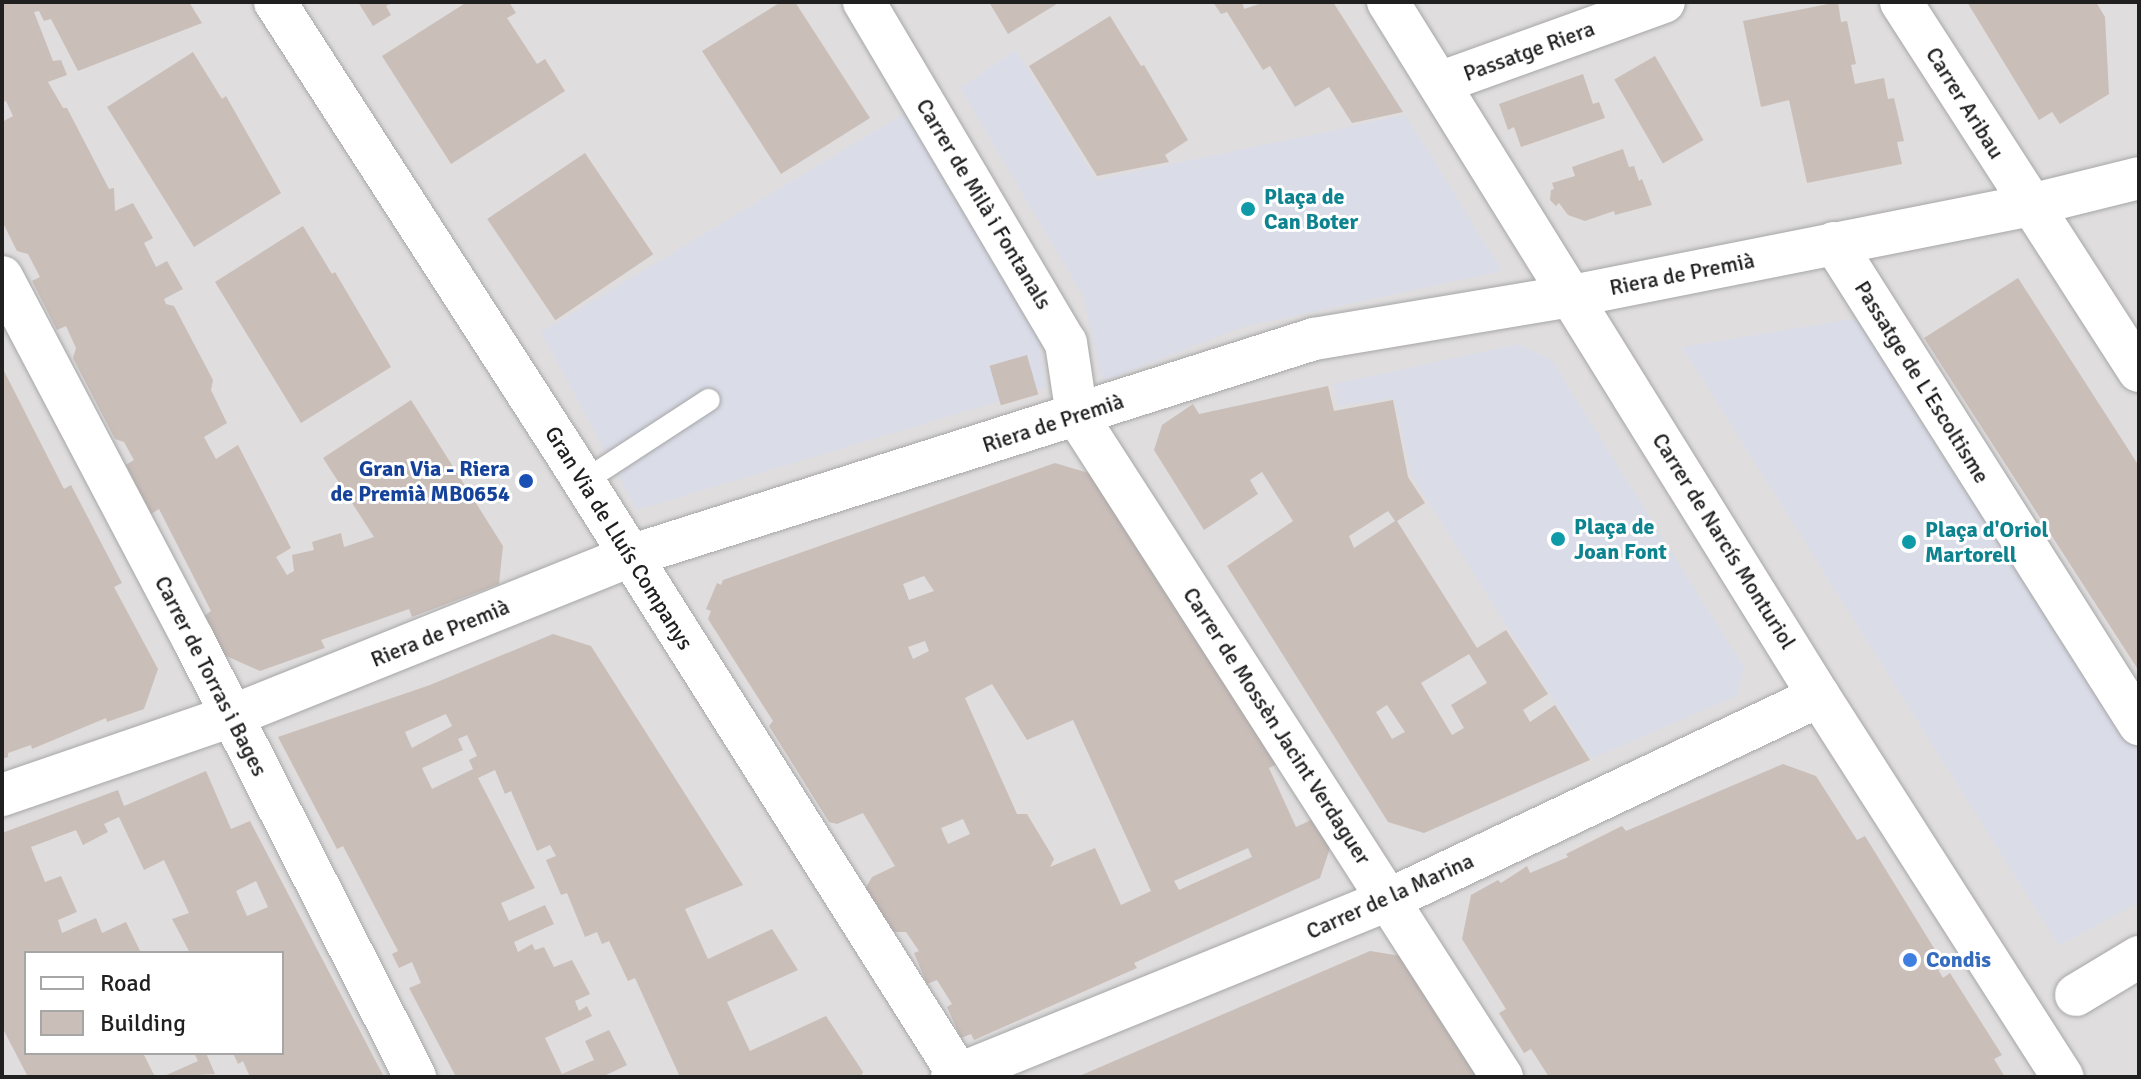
<!DOCTYPE html>
<html>
<head>
<meta charset="utf-8">
<style>
  body { margin:0 }
  #map { position:relative; width:2141px; height:1079px; overflow:hidden; background:#f1ede6; font-family:Signika,sans-serif }
  div>[style] { position:absolute }
  [style*='--x'] { left:calc(var(--x)*1px); top:calc(var(--y)*1px); width:calc(var(--w)*1px); rotate:calc(var(--a)*1deg) }
  .residential>* { inset:0; background:#dfdddd }
  .plaza>* { inset:0; background:#dadce8 }
  .building>* { inset:0; background:#cabeb9; transform-origin:0 0 }
  .roads { filter:drop-shadow(0 0 2px #a7a7a7) drop-shadow(0 0 2px #a7a7a7) }
  .lane>* { height:22px; margin:-11px; padding:0 11px; transform-origin:11px; border-radius:11px; background:#fff }
  .street>* { height:42px; margin:-21px; padding:0 21px; transform-origin:21px; border-radius:21px; background:#fff }
  .dots>* { width:22px; height:22px; translate:-50% -50%; box-sizing:border-box; border:4px solid #fff; border-radius:50% }
  span { translate:-50% -50%; white-space:nowrap; text-align:center; line-height:1.15; -webkit-text-stroke:6px #fff; paint-order:stroke }
  .street-label { font-size:22px; color:#202020 }
  .culture-label { font-size:22px; color:#0d838f; font-weight:700 }
  .left { translate:0 -50%; text-align:left }
  .transit-label { font-size:22px; color:#164399; font-weight:700 }
  .right { translate:-100% -50%; text-align:right }
  .shop-label { font-size:22px; color:#366cbe; font-weight:700 }
  .frame { position:absolute; inset:0; border:4px solid #202020; pointer-events:none }
  .legend { position:absolute; left:24px; top:951px; width:260px; height:104px; box-sizing:border-box; background:#fff; border:2px solid #a6a6a6; margin:0; padding:10px 14px; list-style:none; font-size:24px; color:#202020 }
  .legend li { display:flex; align-items:center; gap:16px; height:40px }
  .legend b { width:40px; border:2px solid #a6a6a6 }
</style>
</head>
<body>
<div id="map">
  <div class="residential">
    <i style="clip-path:polygon(evenodd,2px 2px,2139px 2px,2139px 1077px,2px 1077px,2px 2px,26px 953px,282px 953px,282px 1053px,26px 1053px,26px 953px)"></i>
  </div>
  <div class="plaza">
    <i style="clip-path:polygon(1016px 50px,1096px 180px,1406px 115px,1502px 271px,1243px 327px,1103px 381px,1083px 296px,960px 88px)"></i>
    <i style="clip-path:polygon(910px 110px,1035px 317px,1046px 387px,637px 510px,541px 332px)"></i>
    <i style="clip-path:polygon(1866px 317px,2139px 737px,2139px 902px,2059px 946px,1682px 347px)"></i>
    <i style="clip-path:polygon(1518px 344px,1551px 359px,1744px 667px,1737px 696px,1591px 759px,1412px 476px,1394px 398px,1338px 406px,1334px 384px)"></i>
  </div>
  <div class="building">
    <i style="clip-path:polygon(2px 2px,189px 2px,202px 23px,78px 71px,51px 19px,44px 21px,39px 11px,34px 12px,53px 61px,61px 60px,67px 75px,48px 82px,63px 108px,67px 108px,109px 189px,114px 188px,115px 211px,133px 203px,153px 238px,144px 243px,156px 267px,167px 261px,183px 289px,164px 299px,166px 304px,174px 306px,213px 380px,211px 390px,227px 423px,204px 437px,216px 459px,238px 445px,291px 548px,276px 557px,287px 575px,294px 571px,292px 555px,314px 550px,312px 542px,341px 533px,344px 547px,374px 537px,323px 458px,411px 400px,503px 546px,499px 584px,412px 617px,409px 609px,321px 640px,325px 648px,260px 671px,224px 655px,204px 616px,211px 611px,159px 509px,151px 514px,126px 465px,134px 460px,124px 442px,115px 439px,73px 358px,76px 348px,66px 326px,57px 330px,32px 281px,40px 277px,28px 254px,17px 251px,2px 221px,2px 122px,13px 116px,6px 101px,2px 102px)"></i>
    <i style="clip-path:polygon(358px 2px,393px 2px,386px 6px,391px 15px,373px 26px)"></i>
    <i style="clip-path:polygon(467px 2px,509px 2px,516px 13px,507px 18px,537px 64px,545px 59px,565px 91px,451px 164px,382px 56px)"></i>
    <i style="clip-path:polygon(781px 2px,795px 2px,870px 118px,781px 174px,702px 51px)"></i>
    <i style="clip-path:polygon(989px 2px,1060px 2px,1008px 34px)"></i>
    <i style="clip-path:polygon(1213px 2px,1242px 2px,1244px 9px,1265px 2px,1333px 2px,1403px 112px,1352px 123px,1329px 87px,1295px 107px,1270px 66px,1263px 70px,1227px 12px,1221px 14px)"></i>
    <i style="clip-path:polygon(1838px 2px,1841px 22px,1847px 21px,1856px 64px,1851px 65px,1855px 84px,1884px 78px,1888px 99px,1894px 98px,1904px 141px,1897px 142px,1902px 164px,1807px 183px,1789px 100px,1761px 107px,1743px 21px)"></i>
    <i style="clip-path:polygon(1967px 2px,2096px 2px,2105px 17px,2109px 94px,2060px 124px,2052px 112px,2039px 120px)"></i>
    <i style="clip-path:polygon(1110px 16px,1141px 66px,1144px 65px,1188px 140px,1165px 155px,1169px 162px,1097px 176px,1029px 66px)"></i>
    <i style="clip-path:polygon(193px 52px,222px 99px,226px 96px,281px 193px,194px 247px,107px 107px)"></i>
    <i style="left:1655px;top:56px;width:97px;height:47px;rotate:60deg"></i>
    <i style="clip-path:polygon(1583px 74px,1593px 104px,1599px 102px,1605px 118px,1521px 147px,1514px 127px,1508px 130px,1499px 104px)"></i>
    <i style="clip-path:polygon(1623px 149px,1629px 167px,1634px 166px,1639px 181px,1642px 179px,1652px 205px,1615px 215px,1614px 211px,1585px 221px,1568px 215px,1559px 203px,1556px 206px,1550px 200px,1551px 190px,1554px 189px,1552px 183px,1575px 176px,1572px 167px)"></i>
    <i style="left:585px;top:153px;width:122px;height:118px;rotate:56deg"></i>
    <i style="clip-path:polygon(303px 226px,332px 274px,335px 272px,391px 367px,301px 423px,215px 282px)"></i>
    <i style="clip-path:polygon(2018px 278px,2139px 466px,2139px 671px,1924px 338px)"></i>
    <i style="left:1027px;top:355px;width:41px;height:39px;rotate:74deg"></i>
    <i style="clip-path:polygon(2px 367px,64px 489px,71px 485px,122px 583px,114px 587px,158px 669px,144px 709px,107px 722px,106px 718px,32px 749px,31px 745px,8px 753px,8px 757px,2px 759px)"></i>
    <i style="clip-path:polygon(evenodd,1328px 386px,1334px 411px,1393px 400px,1408px 477px,1425px 503px,1397px 521px,1477px 648px,1506px 630px,1548px 694px,1523px 710px,1530px 722px,1555px 705px,1590px 760px,1424px 833px,1388px 822px,1227px 566px,1293px 521px,1262px 472px,1250px 480px,1258px 494px,1204px 530px,1154px 450px,1162px 425px,1193px 404px,1199px 414px,1328px 386px,1388px 511px,1395px 521px,1354px 548px,1349px 536px,1388px 511px,1328px 386px,1469px 654px,1487px 683px,1451px 705px,1464px 728px,1452px 735px,1421px 683px,1469px 654px,1328px 386px,1387px 705px,1405px 732px,1392px 739px,1376px 712px,1387px 705px)"></i>
    <i style="clip-path:polygon(evenodd,1055px 463px,1095px 475px,1277px 764px,1269px 768px,1296px 827px,1311px 820px,1330px 848px,1320px 878px,1134px 963px,1137px 968px,974px 1040px,971px 1034px,961px 1038px,947px 1007px,952px 1004px,937px 980px,927px 984px,914px 953px,919px 951px,906px 932px,893px 932px,865px 889px,872px 877px,895px 866px,863px 813px,837px 824px,829px 822px,769px 726px,773px 721px,708px 619px,711px 611px,706px 609px,717px 583px,721px 585px,723px 580px,1055px 463px,924px 576px,934px 591px,909px 600px,903px 584px,924px 576px,1055px 463px,925px 641px,929px 651px,913px 659px,908px 647px,925px 641px,1055px 463px,992px 684px,1027px 740px,1073px 720px,1151px 891px,1121px 905px,1095px 848px,1050px 867px,1054px 859px,1027px 814px,1017px 814px,965px 698px,992px 684px,1055px 463px,963px 819px,970px 834px,948px 844px,941px 828px,963px 819px,1055px 463px,1248px 848px,1252px 857px,1179px 890px,1174px 881px,1248px 848px)"></i>
    <i style="clip-path:polygon(evenodd,553px 634px,591px 646px,743px 885px,685px 909px,708px 959px,772px 929px,798px 970px,727px 1002px,750px 1051px,826px 1016px,863px 1072px,861px 1077px,680px 1077px,635px 978px,628px 981px,609px 941px,602px 944px,597px 932px,585px 937px,567px 893px,561px 895px,546px 860px,556px 856px,550px 845px,537px 851px,511px 791px,505px 794px,495px 770px,478px 778px,535px 888px,501px 903px,509px 921px,545px 905px,554px 924px,514px 942px,518px 952px,532px 944px,535px 950px,544px 947px,554px 967px,572px 960px,590px 994px,575px 1001px,579px 1011px,587px 1006px,592px 1016px,545px 1038px,562px 1074px,594px 1060px,585px 1041px,609px 1030px,627px 1065px,602px 1077px,456px 1077px,409px 988px,421px 983px,412px 962px,399px 968px,392px 954px,398px 951px,343px 846px,337px 849px,278px 737px,430px 685px,553px 634px,446px 714px,452px 726px,412px 748px,405px 732px,446px 714px,553px 634px,467px 735px,477px 756px,469px 760px,473px 769px,432px 789px,422px 768px,463px 750px,458px 739px,467px 735px)"></i>
    <i style="clip-path:polygon(1783px 764px,1816px 776px,1857px 840px,1865px 836px,1937px 953px,1931px 957px,1943px 978px,1950px 973px,2002px 1055px,1994px 1059px,2005px 1077px,1549px 1077px,1531px 1049px,1524px 1053px,1499px 1013px,1506px 1009px,1462px 939px,1471px 895px,1498px 880px,1501px 883px,1527px 866px,1530px 873px,1568px 857px,1566px 854px,1622px 826px,1626px 831px)"></i>
    <i style="clip-path:polygon(evenodd,206px 771px,231px 829px,250px 821px,384px 1077px,250px 1077px,243px 1061px,238px 1064px,233px 1053px,282px 1053px,282px 953px,190px 953px,172px 919px,189px 913px,164px 860px,144px 870px,119px 817px,104px 824px,108px 832px,83px 845px,76px 830px,31px 847px,45px 882px,61px 876px,77px 912px,58px 920px,62px 933px,96px 918px,102px 933px,126px 922px,141px 953px,26px 953px,26px 1053px,143px 1053px,155px 1077px,28px 1077px,2px 1027px,2px 833px,118px 790px,124px 806px,206px 771px,256px 881px,268px 907px,247px 916px,236px 891px,256px 881px)"></i>
    <i style="clip-path:polygon(1370px 951px,1401px 956px,1477px 1077px,1077px 1077px)"></i>
    <i style="clip-path:polygon(194px 1053px,206px 1053px,215px 1074px,162px 1077px,198px 1061px)"></i>
  </div>
  <div class="roads">
    <div class="lane">
      <i style="--x:583;--y:482;--w:150;--a:-33.1"></i>
    </div>
    <div class="street">
      <i style="--x:275;--y:2;--w:539;--a:57.19"></i>
      <i style="--x:567;--y:455;--w:736;--a:57.71"></i>
      <i style="--x:864;--y:2;--w:396;--a:59.4"></i>
      <i style="--x:1066;--y:343;--w:74;--a:81.4"></i>
      <i style="--x:1077;--y:416;--w:786;--a:57.26"></i>
      <i style="--x:1388;--y:2;--w:817;--a:58.16"></i>
      <i style="--x:1819;--y:696;--w:452;--a:57.4"></i>
      <i style="--x:1901;--y:2;--w:439;--a:57.2"></i>
      <i style="--x:1439;--y:83;--w:239;--a:-19.8"></i>
      <i style="--x:1834;--y:243;--w:570;--a:57.62"></i>
      <i style="--x:2;--y:277;--w:409;--a:62.2"></i>
      <i style="--x:193;--y:639;--w:491;--a:63.1"></i>
      <i style="--x:2;--y:795;--w:243;--a:-19"></i>
      <i style="--x:232;--y:716;--w:429;--a:-21.9"></i>
      <i style="--x:630;--y:556;--w:718;--a:-17.6"></i>
      <i style="--x:1314;--y:339;--w:262;--a:-9.5"></i>
      <i style="--x:1572;--y:296;--w:467;--a:-11.2"></i>
      <i style="--x:2030;--y:205;--w:112;--a:-13.9"></i>
      <i style="--x:2076;--y:995;--w:74;--a:-31.1"></i>
      <i style="--x:952;--y:1077;--w:471;--a:-22.1"></i>
      <i style="--x:1388;--y:900;--w:477;--a:-25.3"></i>
    </div>
  </div>
  <div class="dots">
    <i style="left:1248px;top:209px;background:#0f9aa8"></i>
    <i style="left:526px;top:481px;background:#1a4fb4"></i>
    <i style="left:1558px;top:539px;background:#0f9aa8"></i>
    <i style="left:1909px;top:542px;background:#0f9aa8"></i>
    <i style="left:1910px;top:960px;background:#3f7fe0"></i>
  </div>
  <div class="street-label">
    <span style="left:1529px;top:51px;rotate:-20deg">Passatge Riera</span>
    <span style="left:1965px;top:103px;rotate:58deg">Carrer Aribau</span>
    <span style="left:984px;top:204px;rotate:59deg">Carrer de Milà i Fontanals</span>
    <span style="left:1682px;top:274px;rotate:-11deg">Riera de Premià</span>
    <span style="left:1922px;top:382px;rotate:58deg">Passatge de L'Escoltisme</span>
    <span style="left:1053px;top:423px;rotate:-18deg">Riera de Premià</span>
    <span style="left:619px;top:538px;rotate:58deg">Gran Via de Lluís Companys</span>
    <span style="left:1724px;top:541px;rotate:58deg">Carrer de Narcís Monturiol</span>
    <span style="left:440px;top:633px;rotate:-22deg">Riera de Premià</span>
    <span style="left:211px;top:676px;rotate:63deg">Carrer de Torras i Bages</span>
    <span style="left:1277px;top:726px;rotate:57deg">Carrer de Mossèn Jacint Verdaguer</span>
    <span style="left:1390px;top:896px;rotate:-24deg">Carrer de la Marina</span>
  </div>
  <div class="culture-label">
    <span class="left" style="left:1264px;top:209px">Plaça de<br>Can Boter</span>
    <span class="left" style="left:1574px;top:539px">Plaça de<br>Joan Font</span>
    <span class="left" style="left:1925px;top:542px">Plaça d'Oriol<br>Martorell</span>
  </div>
  <div class="transit-label">
    <span class="right" style="left:510px;top:481px">Gran Via - Riera<br>de Premià MB0654</span>
  </div>
  <div class="shop-label">
    <span class="left" style="left:1926px;top:960px">Condis</span>
  </div>
  <div class="frame"></div>
  <ul class="legend">
  <li><b style="height:10px;background:#fff"></b>Road</li>
  <li><b style="height:22px;background:#cabeb9"></b>Building</li>
  </ul>
</div>
</body>
</html>
